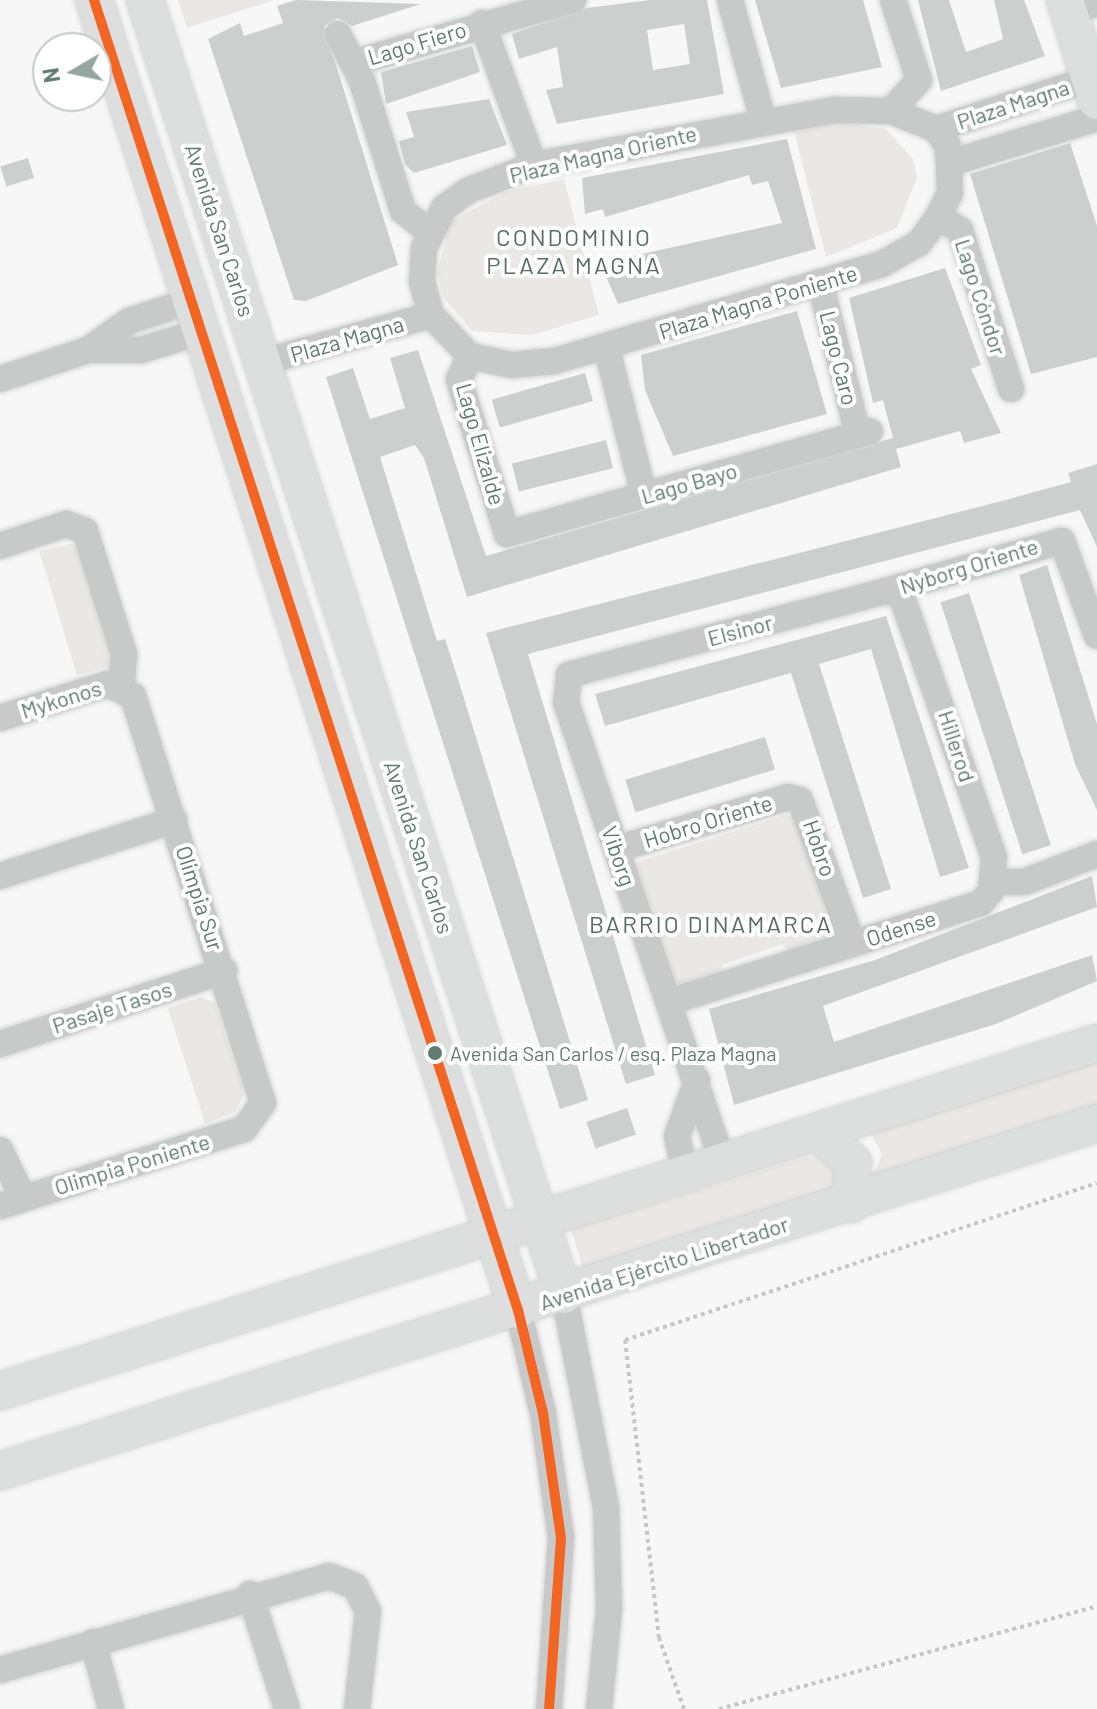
<!DOCTYPE html>
<html>
<head>
<meta charset="utf-8">
<style>
  body { margin:0 }
  #map { position:relative; width:1097px; height:1709px; overflow:hidden; background:#f8f7f7; font-family:Barlow,sans-serif }
  div>[style] { position:absolute }
  [style*='--x'] { left:calc(var(--x)*1px); top:calc(var(--y)*1px); width:calc(var(--w)*1px); rotate:calc(var(--a)*1deg) }
  .green>* { inset:0; background:#eae8e4 }
  .building>* { inset:0; background:#cdcfce; transform-origin:0 0 }
  .path>* { height:4px; margin-top:-2px; transform-origin:0; background:repeating-linear-gradient(90deg,#c5c7c7 0 4px,transparent 0 8px) }
  .roads { filter:drop-shadow(0 0 2px #d2d3d3) drop-shadow(0 0 2px #d2d3d3) }
  .street>* { height:26px; margin:-13px; padding:0 13px; transform-origin:13px; border-radius:13px; background:#c7cac9 }
  .secondary>* { height:36px; margin:-18px; padding:0 18px; transform-origin:18px; border-radius:18px; background:#dddede }
  .bus-1>* { height:10px; margin:-5px; padding:0 5px; transform-origin:5px; border-radius:5px; background:#f26522 }
  .dots>* { width:22px; height:22px; translate:-50% -50%; box-sizing:border-box; border:4px solid #fff; border-radius:50% }
  span { translate:-50% -50%; white-space:nowrap; text-align:center; line-height:1.15; -webkit-text-stroke:8px #fff; paint-order:stroke }
  .bus-label { font-size:20px; color:#5f7b72 }
  .left { translate:0 -50%; text-align:left }
  .street-label { font-size:22px; color:#5f7b72 }
  .neighbourhood-label { font-size:24px; color:#566c65; letter-spacing:2px }
  .north { position:absolute; left:32px; top:32px; width:80px; height:80px; box-sizing:border-box; background:#fff; border:2px solid #bfcac7; border-radius:50%; rotate:261deg; font-size:22px; font-weight:700; line-height:32px; text-align:center; color:#5f7b72 }
  .north::after { content:''; display:block; margin:auto; width:28px; height:36px; background:#95a6a1; clip-path:polygon(50% 0,100% 100%,50% 72%,0 100%) }
</style>
</head>
<body>
<div id="map">
  <div class="green">
    <i style="clip-path:polygon(178px 0,274px 0,187px 28px)"></i>
    <i style="clip-path:polygon(836px 122px,886px 129px,913px 159px,917px 178px,897px 228px,826px 257px,794px 131px)"></i>
    <i style="clip-path:polygon(564px 179px,599px 315px,532px 335px,472px 331px,444px 298px,437px 274px,451px 221px,508px 191px)"></i>
    <i style="clip-path:polygon(70px 544px,81px 547px,118px 653px,111px 666px,77px 675px,39px 551px)"></i>
    <i style="clip-path:polygon(786px 815px,799px 819px,835px 936px,791px 956px,783px 944px,722px 965px,725px 977px,676px 991px,634px 863px)"></i>
    <i style="clip-path:polygon(202px 997px,215px 1003px,245px 1093px,235px 1112px,205px 1124px,168px 1008px)"></i>
    <i style="clip-path:polygon(1097px 1060px,1097px 1105px,871px 1180px,882px 1155px,869px 1130px)"></i>
    <i style="clip-path:polygon(814px 1155px,837px 1161px,836px 1197px,584px 1273px,571px 1229px)"></i>
  </div>
  <div class="building">
    <i style="clip-path:polygon(296px 0,421px 4px,352px 26px,338px 18px,324px 26px,398px 265px,306px 301px,294px 300px,208px 39px,240px 23px,244px 36px,283px 23px,277px 6px)"></i>
    <i style="clip-path:polygon(evenodd,650px 0,707px 0,724px 94px,557px 124px,546px 90px,563px 87px,557px 47px,519px 59px,512px 34px,586px 8px,650px 0,684px 24px,690px 64px,653px 70px,647px 30px,684px 24px)"></i>
    <i style="clip-path:polygon(755px 0,863px 0,882px 67px,781px 88px)"></i>
    <i style="clip-path:polygon(918px 0,949px 0,966px 52px,1003px 39px,994px 0,1024px 0,1045px 56px,941px 91px)"></i>
    <i style="clip-path:polygon(472px 46px,480px 72px,386px 104px,381px 72px)"></i>
    <i style="clip-path:polygon(489px 99px,507px 145px,414px 173px,405px 164px,399px 141px,414px 137px,406px 112px)"></i>
    <i style="clip-path:polygon(787px 139px,816px 249px,618px 304px,604px 272px,621px 267px,619px 259px,782px 223px,768px 181px,752px 185px,749px 175px,605px 217px,603px 209px,585px 214px,582px 178px)"></i>
    <i style="clip-path:polygon(1070px 143px,1097px 226px,1097px 357px,1031px 374px,970px 174px)"></i>
    <i style="left:28px;top:158px;width:21px;height:29px;rotate:73deg"></i>
    <i style="clip-path:polygon(945px 268px,981px 365px,971px 369px,1001px 433px,964px 443px,960px 431px,896px 449px,901px 467px,467px 597px,424px 458px,415px 445px,380px 457px,437px 641px,445px 639px,458px 679px,588px 1100px,560px 1109px,326px 377px,353px 368px,370px 419px,405px 408px,390px 358px,418px 350px,486px 556px,893px 438px,883px 400px,873px 403px,849px 298px)"></i>
    <i style="clip-path:polygon(797px 311px,827px 414px,673px 456px,645px 390px,641px 355px)"></i>
    <i style="left:585px;top:373px;width:29px;height:97px;rotate:74deg"></i>
    <i style="left:606px;top:440px;width:29px;height:97px;rotate:76deg"></i>
    <i style="clip-path:polygon(1097px 464px,1097px 547px,1080px 510px,528px 654px,655px 1075px,626px 1084px,486px 633px,998px 502px,1071px 482px,1068px 473px)"></i>
    <i style="clip-path:polygon(1047px 565px,1097px 724px,1097px 810px,1075px 764px,1019px 575px)"></i>
    <i style="left:969px;top:593px;width:265px;height:30px;rotate:72deg"></i>
    <i style="clip-path:polygon(886px 616px,969px 868px,940px 877px,871px 649px,819px 664px,891px 889px,863px 898px,791px 673px,605px 726px,595px 694px)"></i>
    <i style="left:765px;top:737px;width:34px;height:146px;rotate:73deg"></i>
    <i style="clip-path:polygon(1092px 876px,1097px 907px,823px 1006px,834px 1042px,1092px 955px,1097px 981px,996px 1024px,734px 1105px,709px 1009px,875px 960px)"></i>
    <i style="left:627px;top:1108px;width:28px;height:43px;rotate:71deg"></i>
  </div>
  <div class="path">
    <i style="--x:684;--y:1709;--w:75;--a:-109.4"></i>
    <i style="--x:659;--y:1638;--w:300;--a:-96.5"></i>
    <i style="--x:625;--y:1340;--w:497;--a:-18.4"></i>
    <i style="--x:719;--y:1709;--w:392;--a:-15.2"></i>
  </div>
  <div class="roads">
    <div class="street">
      <i style="--x:730;--y:0;--w:124;--a:74.6"></i>
      <i style="--x:1069;--y:12;--w:29;--a:-18"></i>
      <i style="--x:482;--y:23;--w:151;--a:69.9"></i>
      <i style="--x:338;--y:34;--w:53;--a:62.9"></i>
      <i style="--x:362;--y:81;--w:136;--a:72.5"></i>
      <i style="--x:403;--y:211;--w:33;--a:39"></i>
      <i style="--x:353;--y:63;--w:229;--a:-16"></i>
      <i style="--x:834;--y:110;--w:57;--a:1"></i>
      <i style="--x:891;--y:111;--w:48;--a:21.8"></i>
      <i style="--x:936;--y:129;--w:22;--a:56"></i>
      <i style="--x:948;--y:147;--w:46;--a:87.5"></i>
      <i style="--x:950;--y:193;--w:27;--a:117"></i>
      <i style="--x:938;--y:217;--w:32;--a:126"></i>
      <i style="--x:919;--y:243;--w:43;--a:150.4"></i>
      <i style="--x:882;--y:264;--w:342;--a:163.5"></i>
      <i style="--x:554;--y:361;--w:42;--a:174.6"></i>
      <i style="--x:512;--y:365;--w:43;--a:-167.9"></i>
      <i style="--x:470;--y:356;--w:57;--a:-133.6"></i>
      <i style="--x:431;--y:315;--w:34;--a:-105"></i>
      <i style="--x:422;--y:282;--w:34;--a:-87"></i>
      <i style="--x:424;--y:248;--w:45;--a:-63.4"></i>
      <i style="--x:444;--y:208;--w:29;--a:-36"></i>
      <i style="--x:467;--y:191;--w:72;--a:-21.2"></i>
      <i style="--x:534;--y:165;--w:305;--a:-10.4"></i>
      <i style="--x:891;--y:111;--w:42;--a:-47.9"></i>
      <i style="--x:919;--y:80;--w:84;--a:-108"></i>
      <i style="--x:936;--y:129;--w:162;--a:-18"></i>
      <i style="--x:950;--y:163;--w:154;--a:-17"></i>
      <i style="--x:938;--y:217;--w:26;--a:31"></i>
      <i style="--x:960;--y:230;--w:167;--a:72.2"></i>
      <i style="--x:820;--y:282;--w:157;--a:76"></i>
      <i style="--x:607;--y:349;--w:151;--a:75.8"></i>
      <i style="--x:88;--y:350;--w:50;--a:-35.3"></i>
      <i style="--x:129;--y:321;--w:64;--a:-18.2"></i>
      <i style="--x:470;--y:356;--w:26;--a:115"></i>
      <i style="--x:459;--y:380;--w:161;--a:72.7"></i>
      <i style="--x:507;--y:534;--w:377;--a:-15.8"></i>
      <i style="--x:263;--y:362;--w:174;--a:-15.6"></i>
      <i style="--x:0;--y:379;--w:93;--a:-18.2"></i>
      <i style="--x:88;--y:350;--w:53;--a:0"></i>
      <i style="--x:141;--y:350;--w:62;--a:-17"></i>
      <i style="--x:0;--y:546;--w:70;--a:-18.4"></i>
      <i style="--x:66;--y:524;--w:20;--a:20"></i>
      <i style="--x:85;--y:531;--w:129;--a:72.4"></i>
      <i style="--x:124;--y:654;--w:32;--a:94"></i>
      <i style="--x:886;--y:591;--w:183;--a:-15.9"></i>
      <i style="--x:1062;--y:541;--w:101;--a:69.8"></i>
      <i style="--x:0;--y:718;--w:113;--a:-17.5"></i>
      <i style="--x:108;--y:684;--w:28;--a:26"></i>
      <i style="--x:133;--y:696;--w:427;--a:72.3"></i>
      <i style="--x:263;--y:1103;--w:32;--a:126"></i>
      <i style="--x:244;--y:1129;--w:256;--a:162.5"></i>
      <i style="--x:617;--y:849;--w:179;--a:-16.9"></i>
      <i style="--x:788;--y:797;--w:12;--a:14"></i>
      <i style="--x:800;--y:800;--w:153;--a:69.8"></i>
      <i style="--x:0;--y:876;--w:183;--a:-17.8"></i>
      <i style="--x:995;--y:882;--w:29;--a:0"></i>
      <i style="--x:1024;--y:882;--w:78;--a:-21"></i>
      <i style="--x:669;--y:1002;--w:327;--a:-17.6"></i>
      <i style="--x:981;--y:903;--w:16;--a:-50"></i>
      <i style="--x:991;--y:891;--w:34;--a:-85"></i>
      <i style="--x:994;--y:857;--w:278;--a:-109.5"></i>
      <i style="--x:901;--y:595;--w:16;--a:-165"></i>
      <i style="--x:886;--y:591;--w:328;--a:165.2"></i>
      <i style="--x:569;--y:675;--w:27;--a:96"></i>
      <i style="--x:566;--y:702;--w:489;--a:71.2"></i>
      <i style="--x:0;--y:1044;--w:236;--a:-18.1"></i>
      <i style="--x:0;--y:1150;--w:53;--a:64.4"></i>
      <i style="--x:686;--y:1177;--w:42;--a:-102.4"></i>
      <i style="--x:677;--y:1136;--w:59;--a:-70"></i>
      <i style="--x:564;--y:1295;--w:217;--a:78.8"></i>
      <i style="--x:606;--y:1508;--w:101;--a:88.3"></i>
      <i style="--x:609;--y:1609;--w:100;--a:95.7"></i>
      <i style="--x:518;--y:1310;--w:106;--a:76.4"></i>
      <i style="--x:543;--y:1413;--w:126;--a:81.8"></i>
      <i style="--x:561;--y:1538;--w:171;--a:94"></i>
      <i style="--x:250;--y:1594;--w:121;--a:72.2"></i>
      <i style="--x:93;--y:1642;--w:69;--a:75"></i>
      <i style="--x:0;--y:1670;--w:342;--a:-15.9"></i>
      <i style="--x:329;--y:1576;--w:28;--a:21"></i>
      <i style="--x:355;--y:1586;--w:28;--a:63"></i>
      <i style="--x:368;--y:1611;--w:99;--a:96.4"></i>
    </div>
    <div class="secondary">
      <i style="--x:94;--y:0;--w:1377;--a:72.07"></i>
      <i style="--x:145;--y:0;--w:1361;--a:72.07"></i>
      <i style="--x:1065;--y:0;--w:106;--a:72.4"></i>
      <i style="--x:822;--y:1135;--w:42;--a:42.1"></i>
      <i style="--x:853;--y:1163;--w:41;--a:92.8"></i>
      <i style="--x:0;--y:1391;--w:1151;--a:-17.6"></i>
      <i style="--x:0;--y:1471;--w:1151;--a:-17.6"></i>
    </div>
  </div>
  <div class="bus-1">
    <i style="--x:94;--y:0;--w:1377;--a:72.07"></i>
    <i style="--x:518;--y:1310;--w:106;--a:76.4"></i>
    <i style="--x:543;--y:1413;--w:126;--a:81.8"></i>
    <i style="--x:561;--y:1538;--w:171;--a:94"></i>
  </div>
  <div class="dots">
    <i style="left:435px;top:1053px;background:#5f7b72"></i>
  </div>
  <div class="bus-label">
    <span class="left" style="left:450px;top:1053px">Avenida San Carlos / esq. Plaza Magna</span>
  </div>
  <div class="street-label">
    <span style="left:417px;top:43px;rotate:-17deg">Lago Fiero</span>
    <span style="left:1013px;top:104px;rotate:-18deg">Plaza Magna</span>
    <span style="left:603px;top:154px;rotate:-13deg">Plaza Magna Oriente</span>
    <span style="left:220px;top:230px;rotate:72deg">Avenida San Carlos</span>
    <span style="left:981px;top:297px;rotate:72deg">Lago Cóndor</span>
    <span style="left:758px;top:302px;rotate:-17deg">Plaza Magna Poniente</span>
    <span style="left:347px;top:339px;rotate:-16deg">Plaza Magna</span>
    <span style="left:839px;top:358px;rotate:76deg">Lago Caro</span>
    <span style="left:481px;top:444px;rotate:74deg">Lago Elizalde</span>
    <span style="left:689px;top:483px;rotate:-16deg">Lago Bayo</span>
    <span style="left:969px;top:566px;rotate:-17deg">Nyborg Oriente</span>
    <span style="left:740px;top:630px;rotate:-15deg">Elsinor</span>
    <span style="left:61px;top:699px;rotate:-17deg">Mykonos</span>
    <span style="left:957px;top:746px;rotate:72deg">Hillerod</span>
    <span style="left:708px;top:821px;rotate:-17deg">Hobro Oriente</span>
    <span style="left:419px;top:847px;rotate:72deg">Avenida San Carlos</span>
    <span style="left:820px;top:848px;rotate:71deg">Hobro</span>
    <span style="left:619px;top:856px;rotate:71deg">Viborg</span>
    <span style="left:200px;top:898px;rotate:72deg">Olimpia Sur</span>
    <span style="left:901px;top:928px;rotate:-18deg">Odense</span>
    <span style="left:112px;top:1007px;rotate:-18deg">Pasaje Tasos</span>
    <span style="left:132px;top:1164px;rotate:-17deg">Olimpia Poniente</span>
    <span style="left:664px;top:1263px;rotate:-18deg">Avenida Ejército Libertador</span>
  </div>
  <div class="neighbourhood-label">
    <span style="left:574px;top:251px">CONDOMINIO<br>PLAZA MAGNA</span>
    <span style="left:711px;top:924px">BARRIO DINAMARCA</span>
  </div>
  <div class="north">N</div>
</div>
</body>
</html>
